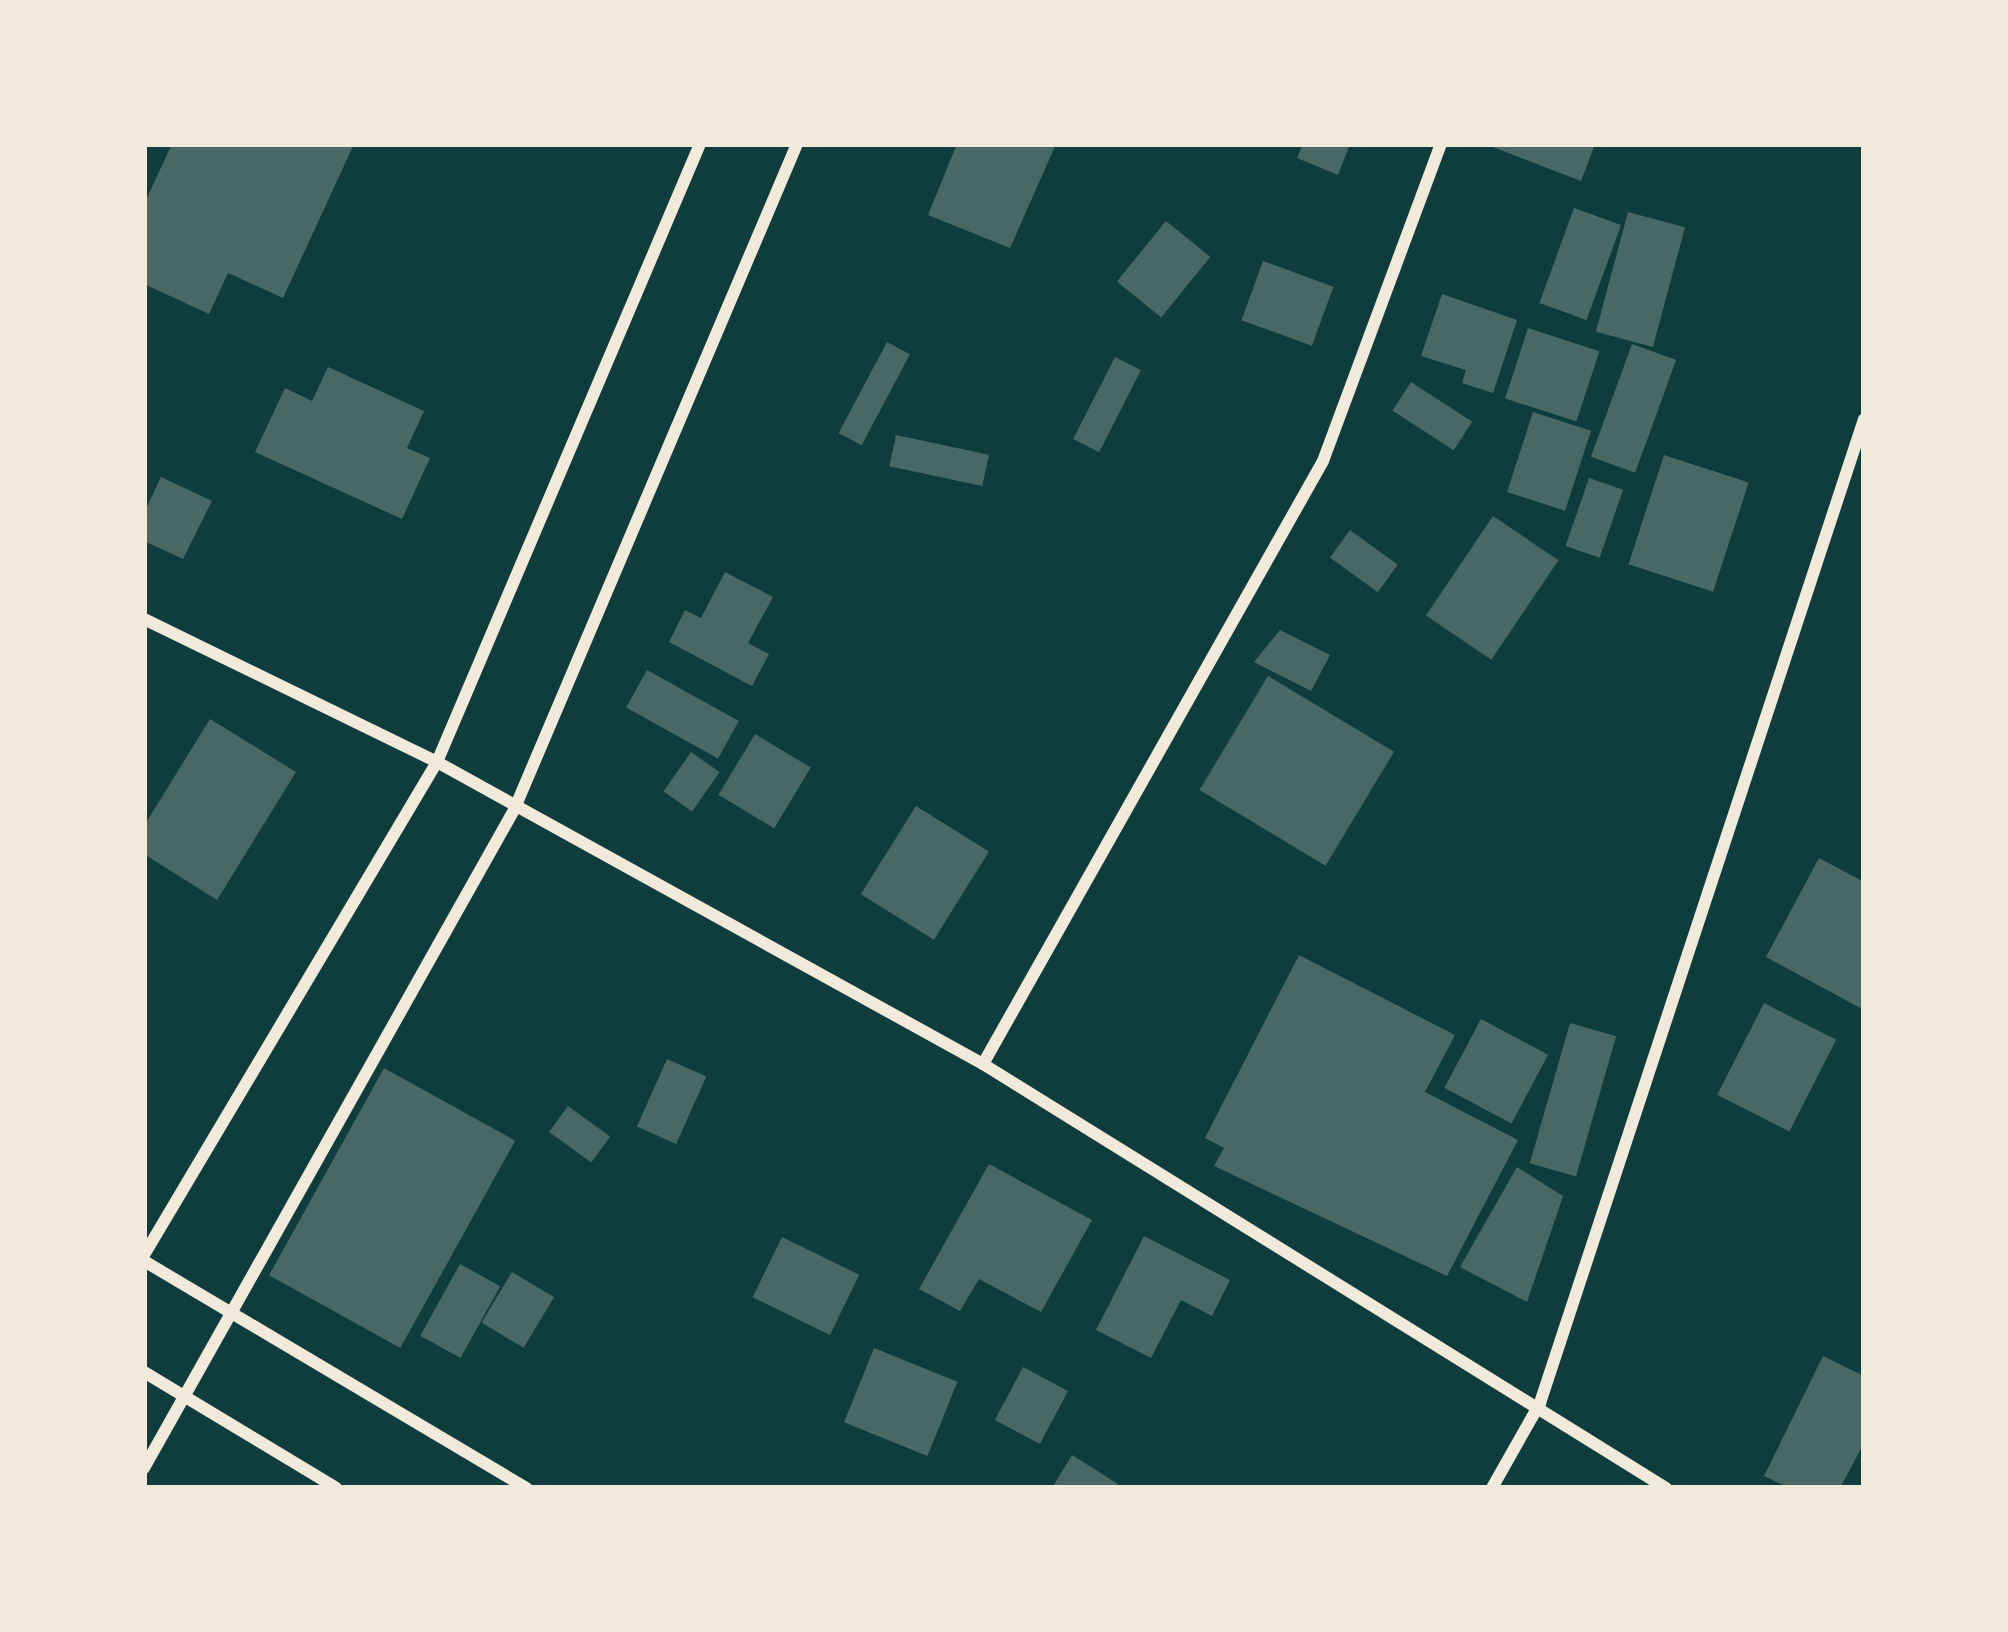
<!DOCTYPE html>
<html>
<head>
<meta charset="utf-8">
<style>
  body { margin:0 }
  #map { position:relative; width:2008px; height:1632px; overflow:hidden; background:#0f3d3e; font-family:Overpass,sans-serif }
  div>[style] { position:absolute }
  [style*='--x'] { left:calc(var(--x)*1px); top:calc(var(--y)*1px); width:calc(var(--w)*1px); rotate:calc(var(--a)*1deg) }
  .building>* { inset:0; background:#486865; transform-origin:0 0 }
  .minor>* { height:12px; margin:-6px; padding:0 6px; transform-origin:6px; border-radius:6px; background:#f1e9da }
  span { translate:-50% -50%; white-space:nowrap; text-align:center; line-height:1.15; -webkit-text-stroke:10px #f1e9da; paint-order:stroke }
  .frame { position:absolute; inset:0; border:147px solid #f1e9da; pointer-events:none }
</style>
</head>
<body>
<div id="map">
  <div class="building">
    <i style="clip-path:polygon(172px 144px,354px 144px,283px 298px,228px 273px,209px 314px,144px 284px,144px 204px)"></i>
    <i style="clip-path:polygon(957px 144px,1056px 144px,1010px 248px,928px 215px)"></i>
    <i style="clip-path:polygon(1303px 144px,1350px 144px,1338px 175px,1297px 158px)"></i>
    <i style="clip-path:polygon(1485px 144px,1595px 144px,1581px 181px)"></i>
    <i style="left:1574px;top:208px;width:50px;height:101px;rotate:20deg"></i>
    <i style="left:1628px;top:212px;width:59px;height:124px;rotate:15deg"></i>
    <i style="left:1166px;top:221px;width:57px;height:78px;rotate:39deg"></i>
    <i style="left:1263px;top:261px;width:75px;height:63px;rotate:20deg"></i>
    <i style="clip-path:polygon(1442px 294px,1517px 320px,1493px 393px,1462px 383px,1466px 370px,1421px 356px)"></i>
    <i style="left:1528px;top:328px;width:75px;height:74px;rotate:18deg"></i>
    <i style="left:887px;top:342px;width:26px;height:103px;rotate:28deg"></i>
    <i style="left:1632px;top:344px;width:47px;height:120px;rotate:20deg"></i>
    <i style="left:1115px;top:357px;width:29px;height:92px;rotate:27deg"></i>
    <i style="clip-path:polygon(328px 367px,424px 411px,407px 448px,430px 458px,402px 519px,255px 452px,285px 388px,312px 401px)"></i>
    <i style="left:1411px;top:382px;width:73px;height:34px;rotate:33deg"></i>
    <i style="left:1533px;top:412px;width:61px;height:84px;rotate:18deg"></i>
    <i style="left:896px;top:435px;width:95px;height:32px;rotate:12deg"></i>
    <i style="left:1664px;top:455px;width:89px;height:115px;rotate:18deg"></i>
    <i style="clip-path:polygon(161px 477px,212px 501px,183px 559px,144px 541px,144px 513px)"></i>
    <i style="left:1589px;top:478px;width:36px;height:72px;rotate:19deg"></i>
    <i style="left:1493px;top:516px;width:79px;height:120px;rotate:34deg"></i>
    <i style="left:1350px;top:530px;width:59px;height:34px;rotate:36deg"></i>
    <i style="clip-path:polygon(725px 572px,773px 597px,748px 643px,769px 654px,752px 686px,669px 642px,685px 610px,701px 618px)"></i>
    <i style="clip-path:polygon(1280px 630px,1330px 655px,1311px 691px,1254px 662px)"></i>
    <i style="left:647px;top:670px;width:105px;height:43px;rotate:29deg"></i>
    <i style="left:1268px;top:676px;width:147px;height:133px;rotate:31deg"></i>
    <i style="clip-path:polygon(210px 719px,296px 772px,217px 900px,144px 854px,144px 826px)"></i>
    <i style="left:755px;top:734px;width:65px;height:71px;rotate:31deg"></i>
    <i style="left:691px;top:752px;width:35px;height:48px;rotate:35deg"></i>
    <i style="left:916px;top:806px;width:86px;height:104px;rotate:32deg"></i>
    <i style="clip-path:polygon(1819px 858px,1864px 882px,1864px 1010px,1766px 957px)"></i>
    <i style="clip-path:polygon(1299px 955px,1455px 1035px,1425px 1092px,1518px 1140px,1447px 1276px,1214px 1166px,1224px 1148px,1205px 1138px)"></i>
    <i style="left:1764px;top:1003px;width:81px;height:103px;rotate:27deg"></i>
    <i style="left:1481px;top:1019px;width:76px;height:78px;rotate:28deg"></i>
    <i style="left:1570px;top:1023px;width:48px;height:146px;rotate:16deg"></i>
    <i style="left:667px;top:1059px;width:43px;height:74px;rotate:24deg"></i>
    <i style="left:384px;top:1068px;width:150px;height:237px;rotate:29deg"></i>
    <i style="left:568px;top:1106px;width:52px;height:32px;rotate:36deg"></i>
    <i style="clip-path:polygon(989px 1164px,1092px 1220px,1041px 1312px,979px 1279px,960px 1311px,919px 1289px)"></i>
    <i style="clip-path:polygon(1517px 1167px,1563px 1196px,1527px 1302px,1460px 1267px)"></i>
    <i style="clip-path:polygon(1144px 1236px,1230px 1280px,1212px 1316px,1181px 1300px,1151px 1358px,1096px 1330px)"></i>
    <i style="left:782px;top:1237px;width:86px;height:67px;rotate:26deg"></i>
    <i style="left:460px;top:1264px;width:46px;height:82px;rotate:29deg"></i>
    <i style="left:512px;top:1272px;width:49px;height:59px;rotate:31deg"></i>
    <i style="left:874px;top:1348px;width:90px;height:80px;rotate:22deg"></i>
    <i style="clip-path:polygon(1823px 1356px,1864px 1376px,1864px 1443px,1840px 1488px,1790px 1488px,1764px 1476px)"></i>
    <i style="left:1023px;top:1367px;width:51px;height:60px;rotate:28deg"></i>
    <i style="clip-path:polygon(1072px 1455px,1118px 1484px,1116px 1488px,1052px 1488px)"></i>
  </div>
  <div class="minor">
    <i style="--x:144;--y:619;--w:326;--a:26"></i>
    <i style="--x:437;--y:762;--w:624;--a:28.95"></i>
    <i style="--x:983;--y:1064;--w:804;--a:31.83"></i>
    <i style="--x:983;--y:1064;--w:692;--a:-60.58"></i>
    <i style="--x:1323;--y:461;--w:338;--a:-69.6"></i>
    <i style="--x:144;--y:1255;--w:573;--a:-59.28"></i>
    <i style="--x:437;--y:762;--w:672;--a:-66.95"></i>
    <i style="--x:144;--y:1261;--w:445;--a:30.7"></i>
    <i style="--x:144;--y:1372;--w:224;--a:31.1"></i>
    <i style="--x:144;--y:1468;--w:755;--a:-60.65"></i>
    <i style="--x:514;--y:810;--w:724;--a:-66.98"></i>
    <i style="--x:1492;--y:1488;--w:98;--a:-60.5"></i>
    <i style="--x:1540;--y:1403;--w:1036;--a:-71.77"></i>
  </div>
  <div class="frame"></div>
</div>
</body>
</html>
